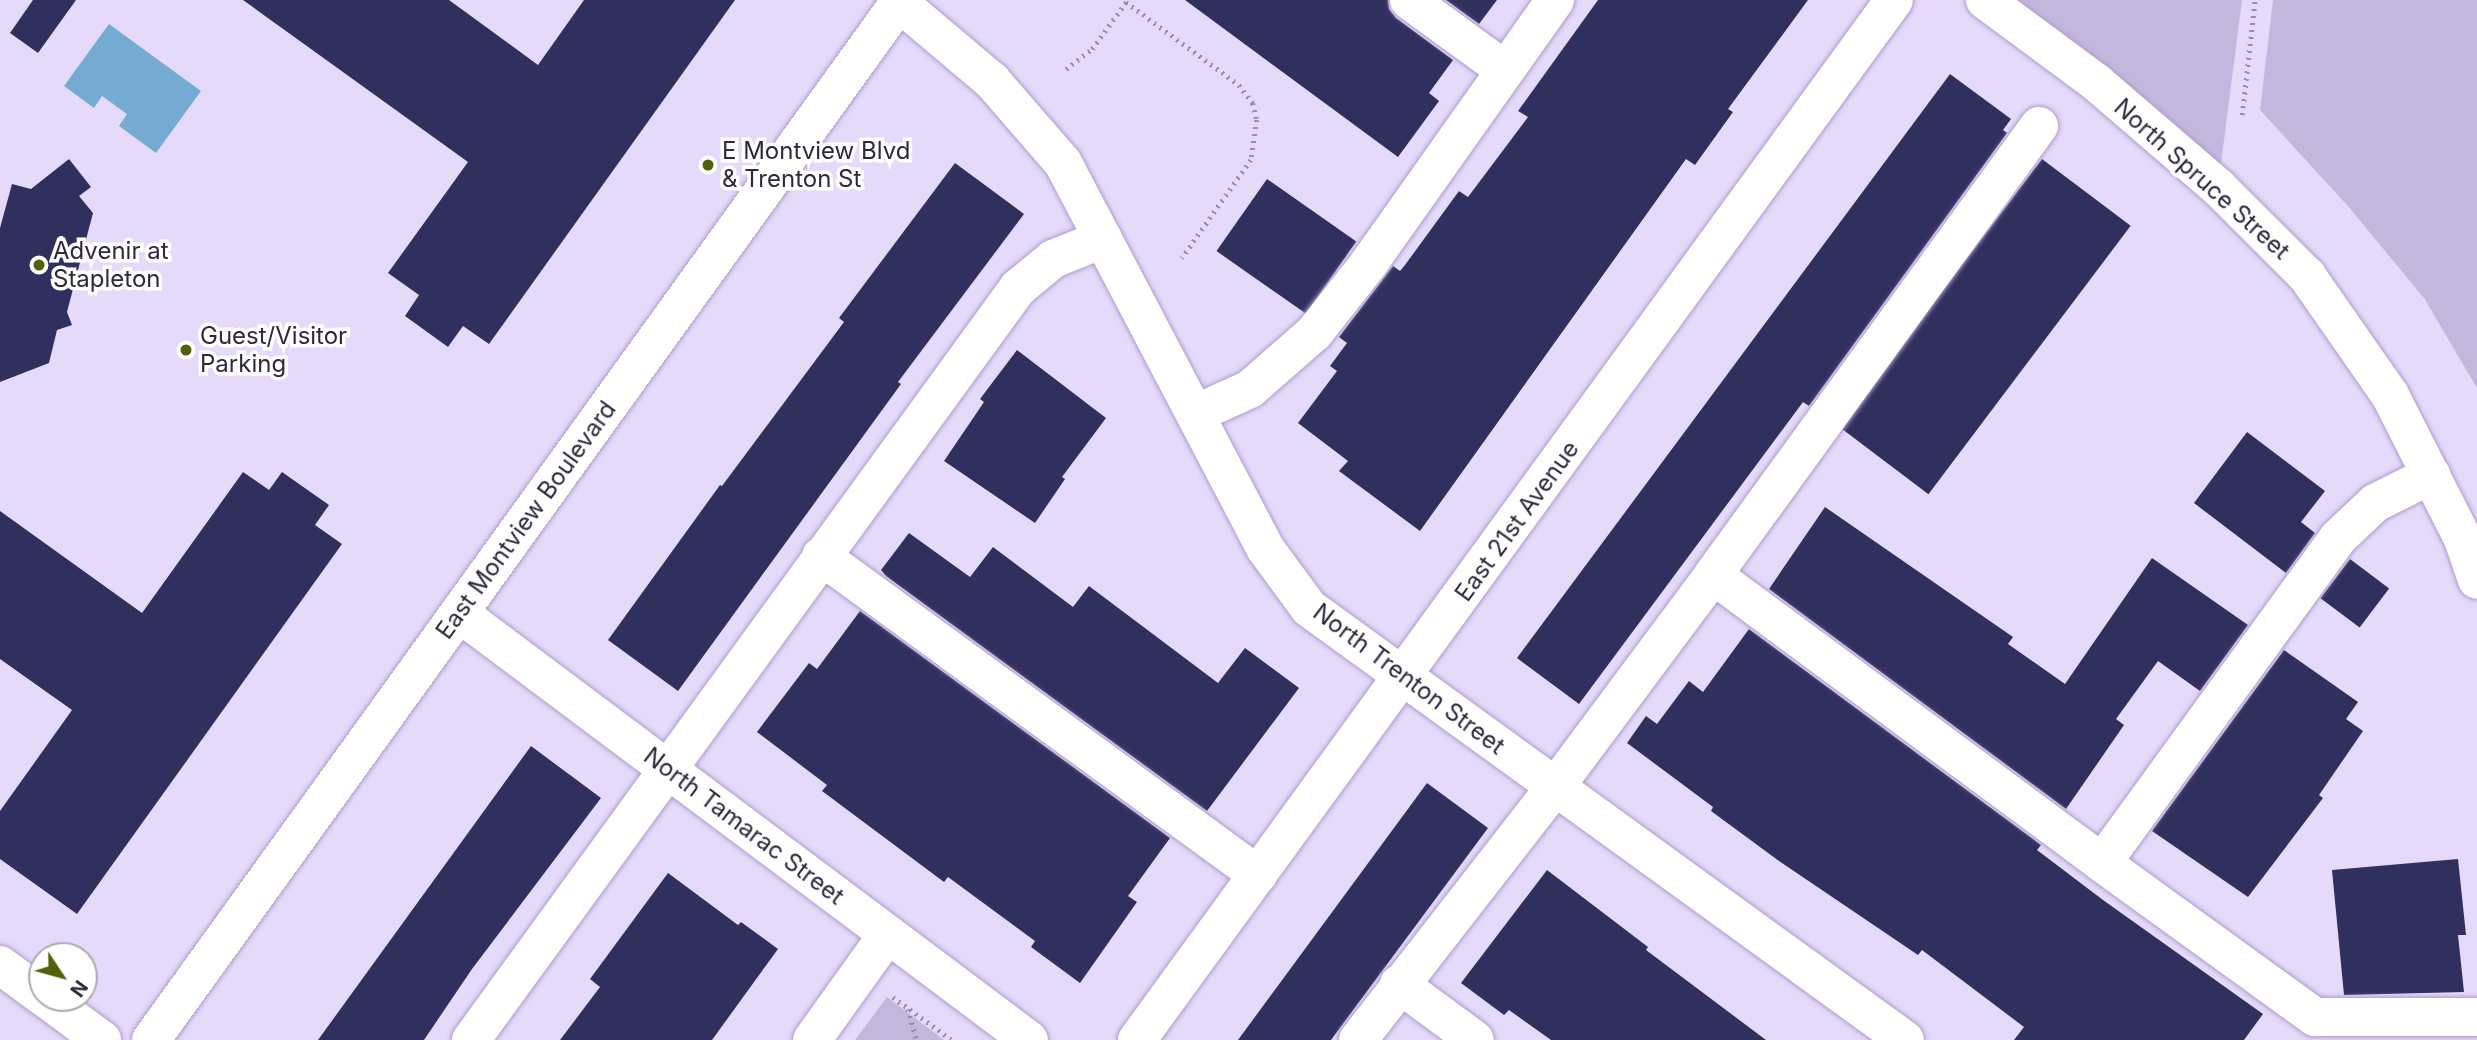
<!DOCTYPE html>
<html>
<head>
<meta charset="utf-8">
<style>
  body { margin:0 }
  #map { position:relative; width:2477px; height:1040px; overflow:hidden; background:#e5dafa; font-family:Inter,sans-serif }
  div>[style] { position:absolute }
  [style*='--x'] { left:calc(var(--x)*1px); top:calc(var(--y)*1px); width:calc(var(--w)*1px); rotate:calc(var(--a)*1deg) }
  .green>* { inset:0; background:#c4b7dd }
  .water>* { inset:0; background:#75abd2 }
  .building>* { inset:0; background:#30305f; transform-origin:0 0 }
  .path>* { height:4.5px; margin-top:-2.25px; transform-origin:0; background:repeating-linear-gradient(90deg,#988ea9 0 2px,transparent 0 7px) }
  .roads { filter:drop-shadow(0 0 2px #ae9bce) drop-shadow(0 0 2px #ae9bce) }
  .minor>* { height:38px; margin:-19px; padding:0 19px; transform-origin:19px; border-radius:19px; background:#fff }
  .major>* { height:38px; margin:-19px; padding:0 19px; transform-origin:19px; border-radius:19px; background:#fff }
  .dots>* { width:19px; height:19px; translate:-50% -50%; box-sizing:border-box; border:4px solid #fff; border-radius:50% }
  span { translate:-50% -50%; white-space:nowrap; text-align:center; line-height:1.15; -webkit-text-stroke:7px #fff; paint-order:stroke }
  .poi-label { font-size:24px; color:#30293d }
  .left { translate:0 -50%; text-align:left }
  .street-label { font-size:24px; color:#30293d }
  .north { position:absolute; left:28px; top:942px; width:70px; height:70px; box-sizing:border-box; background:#fff; border:2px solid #aca9b1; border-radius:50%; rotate:126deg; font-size:19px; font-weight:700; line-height:28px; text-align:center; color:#30293d }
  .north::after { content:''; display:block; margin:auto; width:24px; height:32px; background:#506107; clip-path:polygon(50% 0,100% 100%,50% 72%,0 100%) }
</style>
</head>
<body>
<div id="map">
  <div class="green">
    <i style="clip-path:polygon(1980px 0,2242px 0,2218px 187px)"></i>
    <i style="clip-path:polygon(2273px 0,2477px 0,2477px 388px,2424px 298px,2347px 205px,2260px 110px)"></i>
    <i style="clip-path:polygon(887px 997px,944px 1040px,855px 1040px)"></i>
  </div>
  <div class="water">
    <i style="clip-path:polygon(109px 24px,201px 91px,156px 153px,119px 126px,127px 114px,102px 96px,94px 108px,64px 86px)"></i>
  </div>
  <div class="building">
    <i style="clip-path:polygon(33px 0,76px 0,38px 53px,10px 33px)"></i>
    <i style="clip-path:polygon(243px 0,449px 0,538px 65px,584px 0,735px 0,489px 344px,463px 326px,448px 347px,405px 316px,419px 295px,388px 273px,468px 162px)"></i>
    <i style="clip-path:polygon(1185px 0,1388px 0,1389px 9px,1396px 18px,1453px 60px,1429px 93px,1439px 101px,1398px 157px)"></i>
    <i style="clip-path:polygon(1446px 0,1497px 0,1479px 24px)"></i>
    <i style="clip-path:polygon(1598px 0,1808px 0,1728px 109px,1733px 112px,1695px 165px,1686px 159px,1420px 531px,1339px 471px,1348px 461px,1298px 423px,1337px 371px,1330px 366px,1347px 343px,1339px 337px,1393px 266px,1400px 271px,1405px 265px,1459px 191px,1468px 197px,1528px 117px,1518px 111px)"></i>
    <i style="clip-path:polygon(1950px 74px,2011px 119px,2003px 130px,2007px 133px,1809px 406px,1803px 402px,1579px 704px,1517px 658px)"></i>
    <i style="clip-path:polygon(69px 159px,91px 187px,79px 196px,93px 213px,67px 312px,72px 325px,57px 330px,49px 363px,0 382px,0 228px,12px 184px,31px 189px)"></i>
    <i style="left:2042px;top:159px;width:111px;height:336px;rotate:37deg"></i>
    <i style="clip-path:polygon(955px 163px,1024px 214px,898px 382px,901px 384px,678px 691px,608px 640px,720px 485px,722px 486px,844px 322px,839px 318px)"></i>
    <i style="left:1267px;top:179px;width:109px;height:88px;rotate:35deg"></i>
    <i style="clip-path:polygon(1017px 350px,1106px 418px,1062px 477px,1065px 479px,1035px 523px,944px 461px,984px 402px,980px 399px)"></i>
    <i style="clip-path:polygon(2247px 432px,2325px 491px,2301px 522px,2315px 533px,2286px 573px,2194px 503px)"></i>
    <i style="clip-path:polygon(243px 472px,269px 490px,282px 472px,329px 505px,315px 525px,342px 544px,77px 914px,0 859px,0 811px,72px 710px,0 659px,0 511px,142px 613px)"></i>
    <i style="clip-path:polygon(1825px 507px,2013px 637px,2008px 644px,2065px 684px,2152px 558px,2248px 625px,2200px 691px,2158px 661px,2116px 719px,2124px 725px,2066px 809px,1769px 589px)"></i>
    <i style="clip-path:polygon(909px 533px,970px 577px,993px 547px,1073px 607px,1089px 586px,1218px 683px,1245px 648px,1299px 688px,1207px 811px,886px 576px,881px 570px)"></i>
    <i style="left:2350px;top:559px;width:49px;height:49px;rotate:37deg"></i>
    <i style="clip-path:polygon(860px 611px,1170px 838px,1128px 896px,1137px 902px,1080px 983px,1031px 947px,1035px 941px,948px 877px,944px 882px,822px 791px,827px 785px,757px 732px,809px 663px,817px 669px)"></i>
    <i style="clip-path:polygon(1749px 629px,2041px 845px,2037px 850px,2103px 900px,2263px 1014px,2244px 1040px,2014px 1040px,2024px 1027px,1922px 950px,1918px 955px,1779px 861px,1711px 811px,1713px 807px,1627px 743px,1646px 716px,1657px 724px,1689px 681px,1703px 692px)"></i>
    <i style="clip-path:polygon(2284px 650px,2358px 702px,2346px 719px,2363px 731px,2319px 795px,2323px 798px,2248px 897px,2152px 831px)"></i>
    <i style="clip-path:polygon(531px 746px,601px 798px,472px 969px,424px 1040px,318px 1040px)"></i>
    <i style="clip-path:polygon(1427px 783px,1488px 828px,1331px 1040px,1238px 1040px)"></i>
    <i style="clip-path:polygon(2458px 859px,2466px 935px,2458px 935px,2464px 992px,2344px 995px,2332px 870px)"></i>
    <i style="clip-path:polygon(1547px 870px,1648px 947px,1646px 950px,1766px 1040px,1551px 1040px,1509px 1010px,1504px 1015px,1461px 983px)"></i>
    <i style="clip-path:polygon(668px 873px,738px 925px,741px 922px,778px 949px,712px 1040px,560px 1040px,600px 987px,590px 979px)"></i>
  </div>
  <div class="path">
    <i style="--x:1066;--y:69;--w:33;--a:-38"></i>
    <i style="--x:1092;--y:49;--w:58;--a:-54.1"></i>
    <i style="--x:1126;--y:2;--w:140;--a:36.3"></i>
    <i style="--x:1239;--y:85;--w:23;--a:52"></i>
    <i style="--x:1253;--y:103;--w:17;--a:77"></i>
    <i style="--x:1257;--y:120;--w:40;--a:98.5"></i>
    <i style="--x:1251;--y:160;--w:120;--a:125.1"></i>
    <i style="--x:2242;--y:115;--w:116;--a:-83.6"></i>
    <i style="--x:893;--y:997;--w:73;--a:36.1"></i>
    <i style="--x:908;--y:1009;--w:32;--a:74"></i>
  </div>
  <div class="roads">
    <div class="minor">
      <i style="--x:896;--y:0;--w:126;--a:40.2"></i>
      <i style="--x:992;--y:81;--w:108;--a:49.1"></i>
      <i style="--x:1063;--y:163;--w:435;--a:62.3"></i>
      <i style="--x:1265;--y:548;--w:74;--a:53.7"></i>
      <i style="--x:1309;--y:608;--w:736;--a:35.94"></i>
      <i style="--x:1409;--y:0;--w:119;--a:36.1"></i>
      <i style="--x:1985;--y:0;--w:139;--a:36.5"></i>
      <i style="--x:2097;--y:83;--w:160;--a:40.7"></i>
      <i style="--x:2218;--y:187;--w:126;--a:45"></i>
      <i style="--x:2307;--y:276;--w:145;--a:55.1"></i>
      <i style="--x:2390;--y:395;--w:161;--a:63.1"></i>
      <i style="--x:2463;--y:539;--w:43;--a:71.1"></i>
      <i style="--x:1195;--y:414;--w:60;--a:-24.4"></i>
      <i style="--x:1250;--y:389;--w:85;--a:-41.2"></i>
      <i style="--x:1314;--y:333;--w:89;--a:-51.8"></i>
      <i style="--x:1369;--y:263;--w:322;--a:-54.7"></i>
      <i style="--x:821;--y:556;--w:541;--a:36.13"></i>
      <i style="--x:1713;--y:575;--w:484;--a:36.5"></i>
      <i style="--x:2102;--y:863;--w:263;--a:35.9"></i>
      <i style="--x:2315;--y:1017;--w:162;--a:0"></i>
      <i style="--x:459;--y:613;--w:712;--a:36.84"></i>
      <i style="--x:2102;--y:863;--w:402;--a:-54"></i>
      <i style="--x:2338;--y:538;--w:51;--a:-43.4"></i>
      <i style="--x:2375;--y:503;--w:63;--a:-26.6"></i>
      <i style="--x:0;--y:965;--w:52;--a:36.4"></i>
      <i style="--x:1399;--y:984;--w:94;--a:36.4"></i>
      <i style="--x:45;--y:998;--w:71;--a:36.4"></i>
      <i style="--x:471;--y:1040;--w:930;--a:-53.97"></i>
      <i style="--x:1018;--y:288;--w:45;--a:-39.6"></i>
      <i style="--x:1053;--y:259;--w:54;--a:-21.8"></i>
      <i style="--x:812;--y:1040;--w:130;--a:-54.4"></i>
      <i style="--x:1137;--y:1040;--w:1286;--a:-53.95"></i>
      <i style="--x:1358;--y:1040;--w:322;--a:-52.1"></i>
      <i style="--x:1556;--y:786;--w:263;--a:-53.3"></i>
      <i style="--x:1713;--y:575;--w:555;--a:-54.02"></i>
    </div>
    <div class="major">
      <i style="--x:151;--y:1040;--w:1282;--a:-54.2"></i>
    </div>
  </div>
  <div class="dots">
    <i style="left:708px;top:165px;background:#506107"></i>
    <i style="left:39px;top:265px;background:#506107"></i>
    <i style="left:186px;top:350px;background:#506107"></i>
  </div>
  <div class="poi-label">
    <span class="left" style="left:722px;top:165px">E Montview Blvd<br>&amp; Trenton St</span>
    <span class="left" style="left:53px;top:265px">Advenir at<br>Stapleton</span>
    <span class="left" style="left:200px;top:350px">Guest/Visitor<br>Parking</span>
  </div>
  <div class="street-label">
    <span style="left:2202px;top:179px;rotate:42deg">North Spruce Street</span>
    <span style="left:526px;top:520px;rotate:-54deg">East Montview Boulevard</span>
    <span style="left:1517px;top:521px;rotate:-54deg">East 21st Avenue</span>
    <span style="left:1409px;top:679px;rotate:37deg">North Trenton Street</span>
    <span style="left:744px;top:826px;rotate:37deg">North Tamarac Street</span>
  </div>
  <div class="north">N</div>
</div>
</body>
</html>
